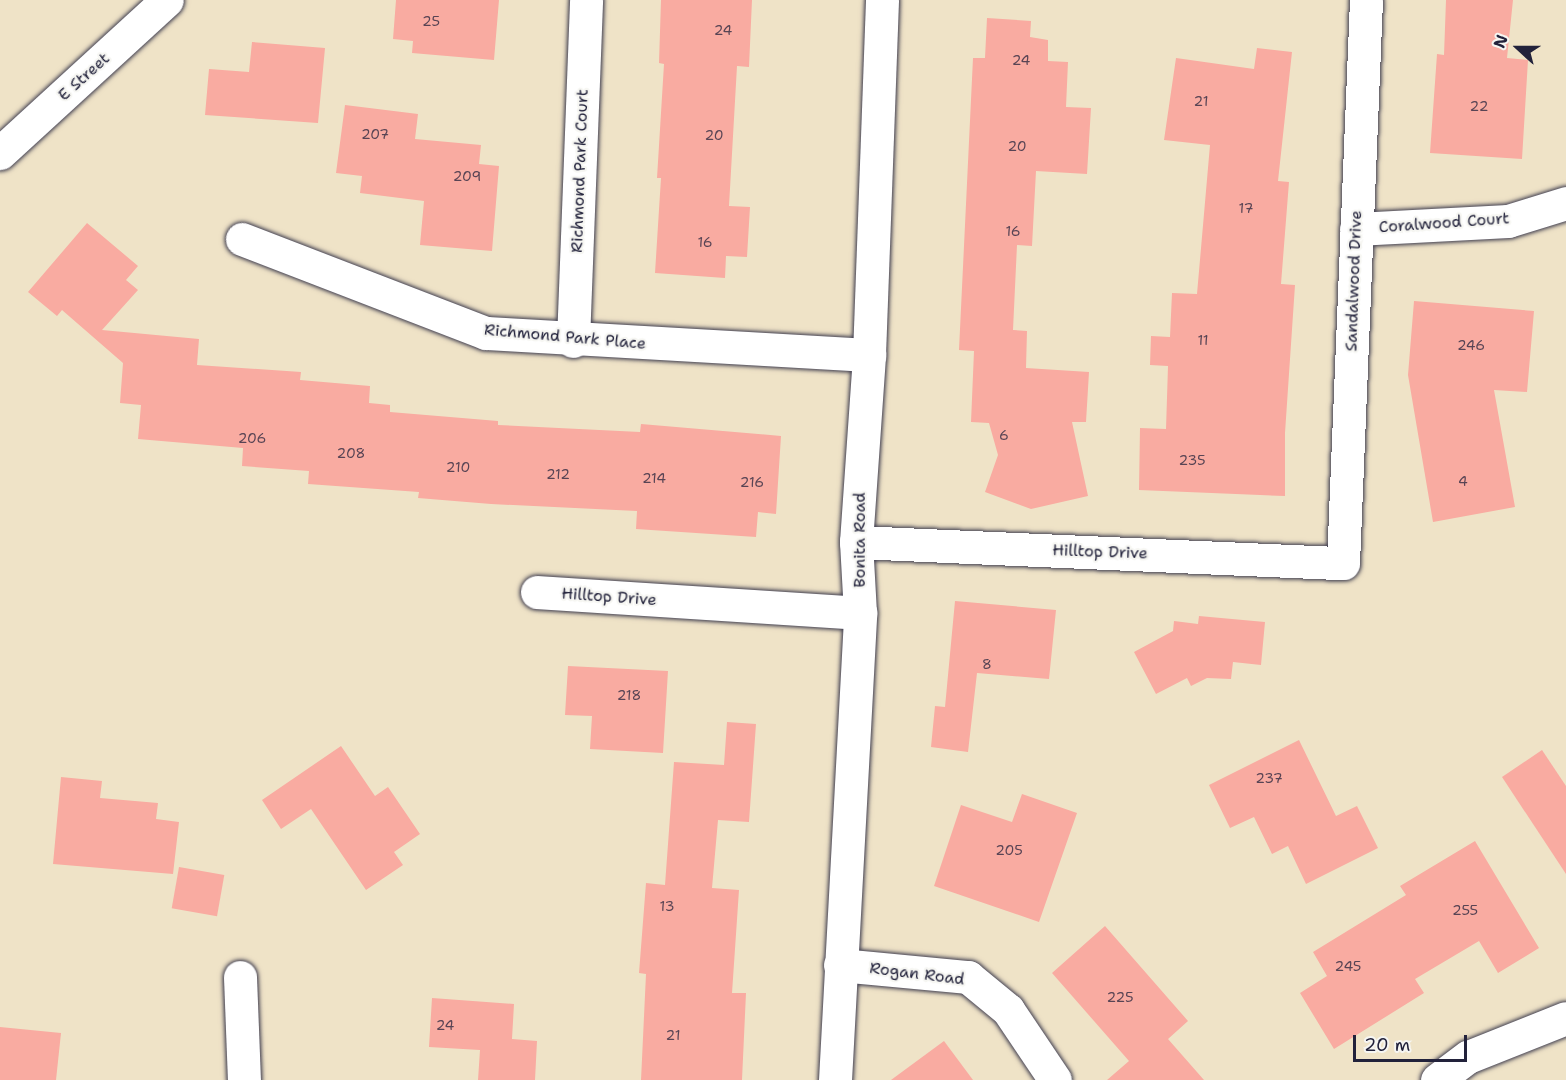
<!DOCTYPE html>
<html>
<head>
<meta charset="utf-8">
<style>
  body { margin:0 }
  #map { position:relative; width:1566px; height:1080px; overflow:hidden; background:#efe3c7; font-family:"Shantell Sans",sans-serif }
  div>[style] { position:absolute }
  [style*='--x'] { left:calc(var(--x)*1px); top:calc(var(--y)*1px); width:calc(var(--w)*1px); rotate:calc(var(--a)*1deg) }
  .building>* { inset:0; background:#f9aba1; transform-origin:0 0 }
  .roads { filter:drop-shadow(0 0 2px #413f50) drop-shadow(0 0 2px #413f50) }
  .street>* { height:33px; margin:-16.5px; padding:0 16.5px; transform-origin:16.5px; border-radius:16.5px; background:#fff }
  .secondary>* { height:33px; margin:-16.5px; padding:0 16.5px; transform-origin:16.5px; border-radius:16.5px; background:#fff }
  .primary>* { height:33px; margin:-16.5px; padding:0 16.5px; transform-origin:16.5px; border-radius:16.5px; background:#fff }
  span { translate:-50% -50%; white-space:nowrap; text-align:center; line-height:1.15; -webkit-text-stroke:4.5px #f6f6f2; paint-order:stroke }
  .number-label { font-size:14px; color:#584454 }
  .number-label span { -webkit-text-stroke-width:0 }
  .street-label { font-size:16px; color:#22223b }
  .north { position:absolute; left:1488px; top:18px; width:60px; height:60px; -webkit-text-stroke:4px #f6f6f2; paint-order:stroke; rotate:291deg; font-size:16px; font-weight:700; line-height:24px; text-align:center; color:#22223b }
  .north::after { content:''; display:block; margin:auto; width:21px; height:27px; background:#22223b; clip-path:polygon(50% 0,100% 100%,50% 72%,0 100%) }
  .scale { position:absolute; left:1353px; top:1035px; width:114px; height:27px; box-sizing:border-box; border:3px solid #22223b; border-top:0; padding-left:8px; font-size:18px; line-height:21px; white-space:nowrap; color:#22223b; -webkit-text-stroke:4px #f6f6f2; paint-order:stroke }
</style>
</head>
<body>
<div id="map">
  <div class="building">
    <i style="clip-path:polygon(396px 0,499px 0,494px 60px,412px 53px,413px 41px,393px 39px)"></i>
    <i style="clip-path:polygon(661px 0,752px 0,749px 67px,737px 66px,729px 206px,750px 207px,747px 257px,726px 256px,725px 278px,655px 273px,661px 178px,657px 178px,664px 64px,659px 63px)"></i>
    <i style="clip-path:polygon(1446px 0,1513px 0,1507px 58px,1528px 60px,1522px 159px,1430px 153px,1437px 54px,1444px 55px)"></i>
    <i style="clip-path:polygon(987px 18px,1031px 21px,1030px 37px,1048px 40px,1048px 61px,1068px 62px,1066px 107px,1091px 108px,1087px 174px,1036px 171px,1032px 246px,1017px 245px,1013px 330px,1027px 331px,1026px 368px,1089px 372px,1086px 422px,1072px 422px,1088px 496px,1031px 509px,985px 492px,998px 455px,989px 423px,971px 422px,974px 351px,959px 350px,973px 58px,985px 58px)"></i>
    <i style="clip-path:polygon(252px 42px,325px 48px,318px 123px,205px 115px,209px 69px,249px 72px)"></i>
    <i style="clip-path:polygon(1257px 48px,1292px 52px,1278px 181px,1289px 182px,1281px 284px,1295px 285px,1285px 433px,1285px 496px,1139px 490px,1140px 428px,1166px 429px,1168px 366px,1150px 365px,1151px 336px,1170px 337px,1172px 293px,1197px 294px,1210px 145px,1164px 140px,1176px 58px,1254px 69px)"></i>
    <i style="clip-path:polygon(345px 105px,418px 114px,415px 139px,481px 145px,479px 164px,499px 166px,492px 251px,420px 245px,424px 201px,360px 193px,362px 176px,336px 173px)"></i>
    <i style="clip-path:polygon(87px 223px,138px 266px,126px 280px,138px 290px,102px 330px,199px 339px,197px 365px,301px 372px,300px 380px,370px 386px,369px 403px,390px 405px,390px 412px,498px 421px,498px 425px,640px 432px,641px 424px,781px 436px,776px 514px,758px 512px,756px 537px,636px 529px,637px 511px,491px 504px,418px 498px,419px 492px,308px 484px,309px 471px,242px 466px,243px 448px,138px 439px,141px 405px,120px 403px,123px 363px,62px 310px,57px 316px,28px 292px)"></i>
    <i style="clip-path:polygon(1414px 301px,1534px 311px,1527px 392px,1494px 390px,1515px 507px,1433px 522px,1408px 375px)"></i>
    <i style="clip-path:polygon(955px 601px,1056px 610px,1049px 679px,977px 673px,968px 752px,931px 747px,935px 706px,945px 707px)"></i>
    <i style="clip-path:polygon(1199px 616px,1265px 622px,1261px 665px,1233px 662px,1231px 679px,1207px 678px,1191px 686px,1187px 678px,1156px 694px,1134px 652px,1173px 631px,1174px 621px,1198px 624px)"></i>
    <i style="clip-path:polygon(568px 666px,668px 671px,663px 753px,590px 749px,592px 716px,565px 715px)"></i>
    <i style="clip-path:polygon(727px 722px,756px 724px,749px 822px,718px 820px,712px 888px,739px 890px,732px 993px,746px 993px,742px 1080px,641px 1080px,646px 974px,639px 973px,646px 883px,665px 885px,674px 762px,724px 765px)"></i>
    <i style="clip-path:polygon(1299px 740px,1336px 816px,1357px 806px,1378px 848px,1306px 884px,1288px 846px,1272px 854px,1254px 817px,1230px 828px,1209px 785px)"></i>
    <i style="clip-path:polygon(341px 746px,375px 796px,388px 787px,420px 834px,394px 852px,403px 865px,366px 890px,311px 809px,281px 829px,262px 800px)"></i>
    <i style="clip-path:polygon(1542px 750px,1566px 786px,1566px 874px,1502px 777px)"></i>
    <i style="clip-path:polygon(61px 777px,102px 781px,100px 798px,158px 803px,156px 819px,179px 822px,173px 874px,53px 864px)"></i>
    <i style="clip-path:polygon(1022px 794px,1077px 813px,1039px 922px,934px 886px,961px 805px,1012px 822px)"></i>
    <i style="clip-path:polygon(1475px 841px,1539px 948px,1498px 973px,1479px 941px,1415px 979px,1424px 993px,1334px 1049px,1300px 993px,1327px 976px,1313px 952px,1406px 895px,1400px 886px)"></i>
    <i style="left:179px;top:867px;width:46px;height:42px;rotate:10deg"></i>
    <i style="clip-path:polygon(1105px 926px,1188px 1021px,1168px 1039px,1204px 1080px,1107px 1080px,1129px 1061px,1052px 973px)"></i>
    <i style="clip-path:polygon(432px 998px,514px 1004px,512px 1039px,537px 1041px,535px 1080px,478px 1080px,480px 1050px,429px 1047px)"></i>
    <i style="clip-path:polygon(0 1027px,61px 1033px,56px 1080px,0 1080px)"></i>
    <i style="clip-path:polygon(944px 1041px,973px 1080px,891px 1080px)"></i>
  </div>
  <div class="roads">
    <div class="street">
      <i style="--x:1356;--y:229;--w:152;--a:-3"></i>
      <i style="--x:1508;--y:221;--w:61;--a:-17.2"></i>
      <i style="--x:242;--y:239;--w:261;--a:21.1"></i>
      <i style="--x:486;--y:333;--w:384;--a:3.3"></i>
      <i style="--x:573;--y:341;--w:341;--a:-87.8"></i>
      <i style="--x:856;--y:542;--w:487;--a:2.5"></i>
      <i style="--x:1343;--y:563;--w:563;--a:-87.66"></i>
      <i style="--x:537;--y:592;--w:324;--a:3.7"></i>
      <i style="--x:840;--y:965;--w:129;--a:5.4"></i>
      <i style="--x:968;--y:977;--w:52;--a:39.5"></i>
      <i style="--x:1008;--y:1010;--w:84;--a:56.1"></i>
      <i style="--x:240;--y:977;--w:103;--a:87.8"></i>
      <i style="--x:1437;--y:1080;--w:39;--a:-37"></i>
      <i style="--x:1468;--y:1057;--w:105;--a:-21.7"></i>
    </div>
    <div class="secondary">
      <i style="--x:835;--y:1080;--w:468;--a:-86.9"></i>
      <i style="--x:860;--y:613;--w:71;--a:-93.2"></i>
      <i style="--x:856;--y:542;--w:187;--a:-86"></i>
      <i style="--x:869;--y:355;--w:355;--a:-87.9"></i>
    </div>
    <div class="primary">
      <i style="--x:0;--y:153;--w:226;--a:-42.5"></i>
    </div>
  </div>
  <div class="number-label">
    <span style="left:431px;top:21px">25</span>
    <span style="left:723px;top:30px">24</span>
    <span style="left:1021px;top:60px">24</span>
    <span style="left:1201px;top:101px">21</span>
    <span style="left:1479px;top:106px">22</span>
    <span style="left:375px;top:134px">207</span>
    <span style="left:714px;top:135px">20</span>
    <span style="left:1017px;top:146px">20</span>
    <span style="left:467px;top:176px">209</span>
    <span style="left:1246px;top:208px">17</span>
    <span style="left:1013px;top:231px">16</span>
    <span style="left:705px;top:242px">16</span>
    <span style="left:1203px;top:340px">11</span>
    <span style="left:1471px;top:345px">246</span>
    <span style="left:1004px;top:435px">6</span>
    <span style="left:252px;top:438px">206</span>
    <span style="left:351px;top:453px">208</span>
    <span style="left:1192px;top:460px">235</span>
    <span style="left:458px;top:467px">210</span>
    <span style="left:558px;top:474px">212</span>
    <span style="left:654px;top:478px">214</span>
    <span style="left:1463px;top:481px">4</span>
    <span style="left:752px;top:482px">216</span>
    <span style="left:987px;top:664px">8</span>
    <span style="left:629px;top:695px">218</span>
    <span style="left:1269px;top:778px">237</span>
    <span style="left:1009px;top:850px">205</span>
    <span style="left:667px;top:906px">13</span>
    <span style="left:1465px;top:910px">255</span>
    <span style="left:1348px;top:966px">245</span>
    <span style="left:1120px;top:997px">225</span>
    <span style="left:445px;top:1025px">24</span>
    <span style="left:673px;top:1035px">21</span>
  </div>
  <div class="street-label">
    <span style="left:84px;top:77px;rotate:-42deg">E Street</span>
    <span style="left:580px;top:171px;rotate:-88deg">Richmond Park Court</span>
    <span style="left:1444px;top:223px;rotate:-4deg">Coralwood Court</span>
    <span style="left:1354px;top:281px;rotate:-88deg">Sandalwood Drive</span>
    <span style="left:565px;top:337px;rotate:5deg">Richmond Park Place</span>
    <span style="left:860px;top:540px;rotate:-90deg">Bonita Road</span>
    <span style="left:1100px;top:552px;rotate:2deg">Hilltop Drive</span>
    <span style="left:609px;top:597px;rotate:4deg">Hilltop Drive</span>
    <span style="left:917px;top:974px;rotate:7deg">Rogan Road</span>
  </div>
  <div class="north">N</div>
  <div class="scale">20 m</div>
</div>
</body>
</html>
